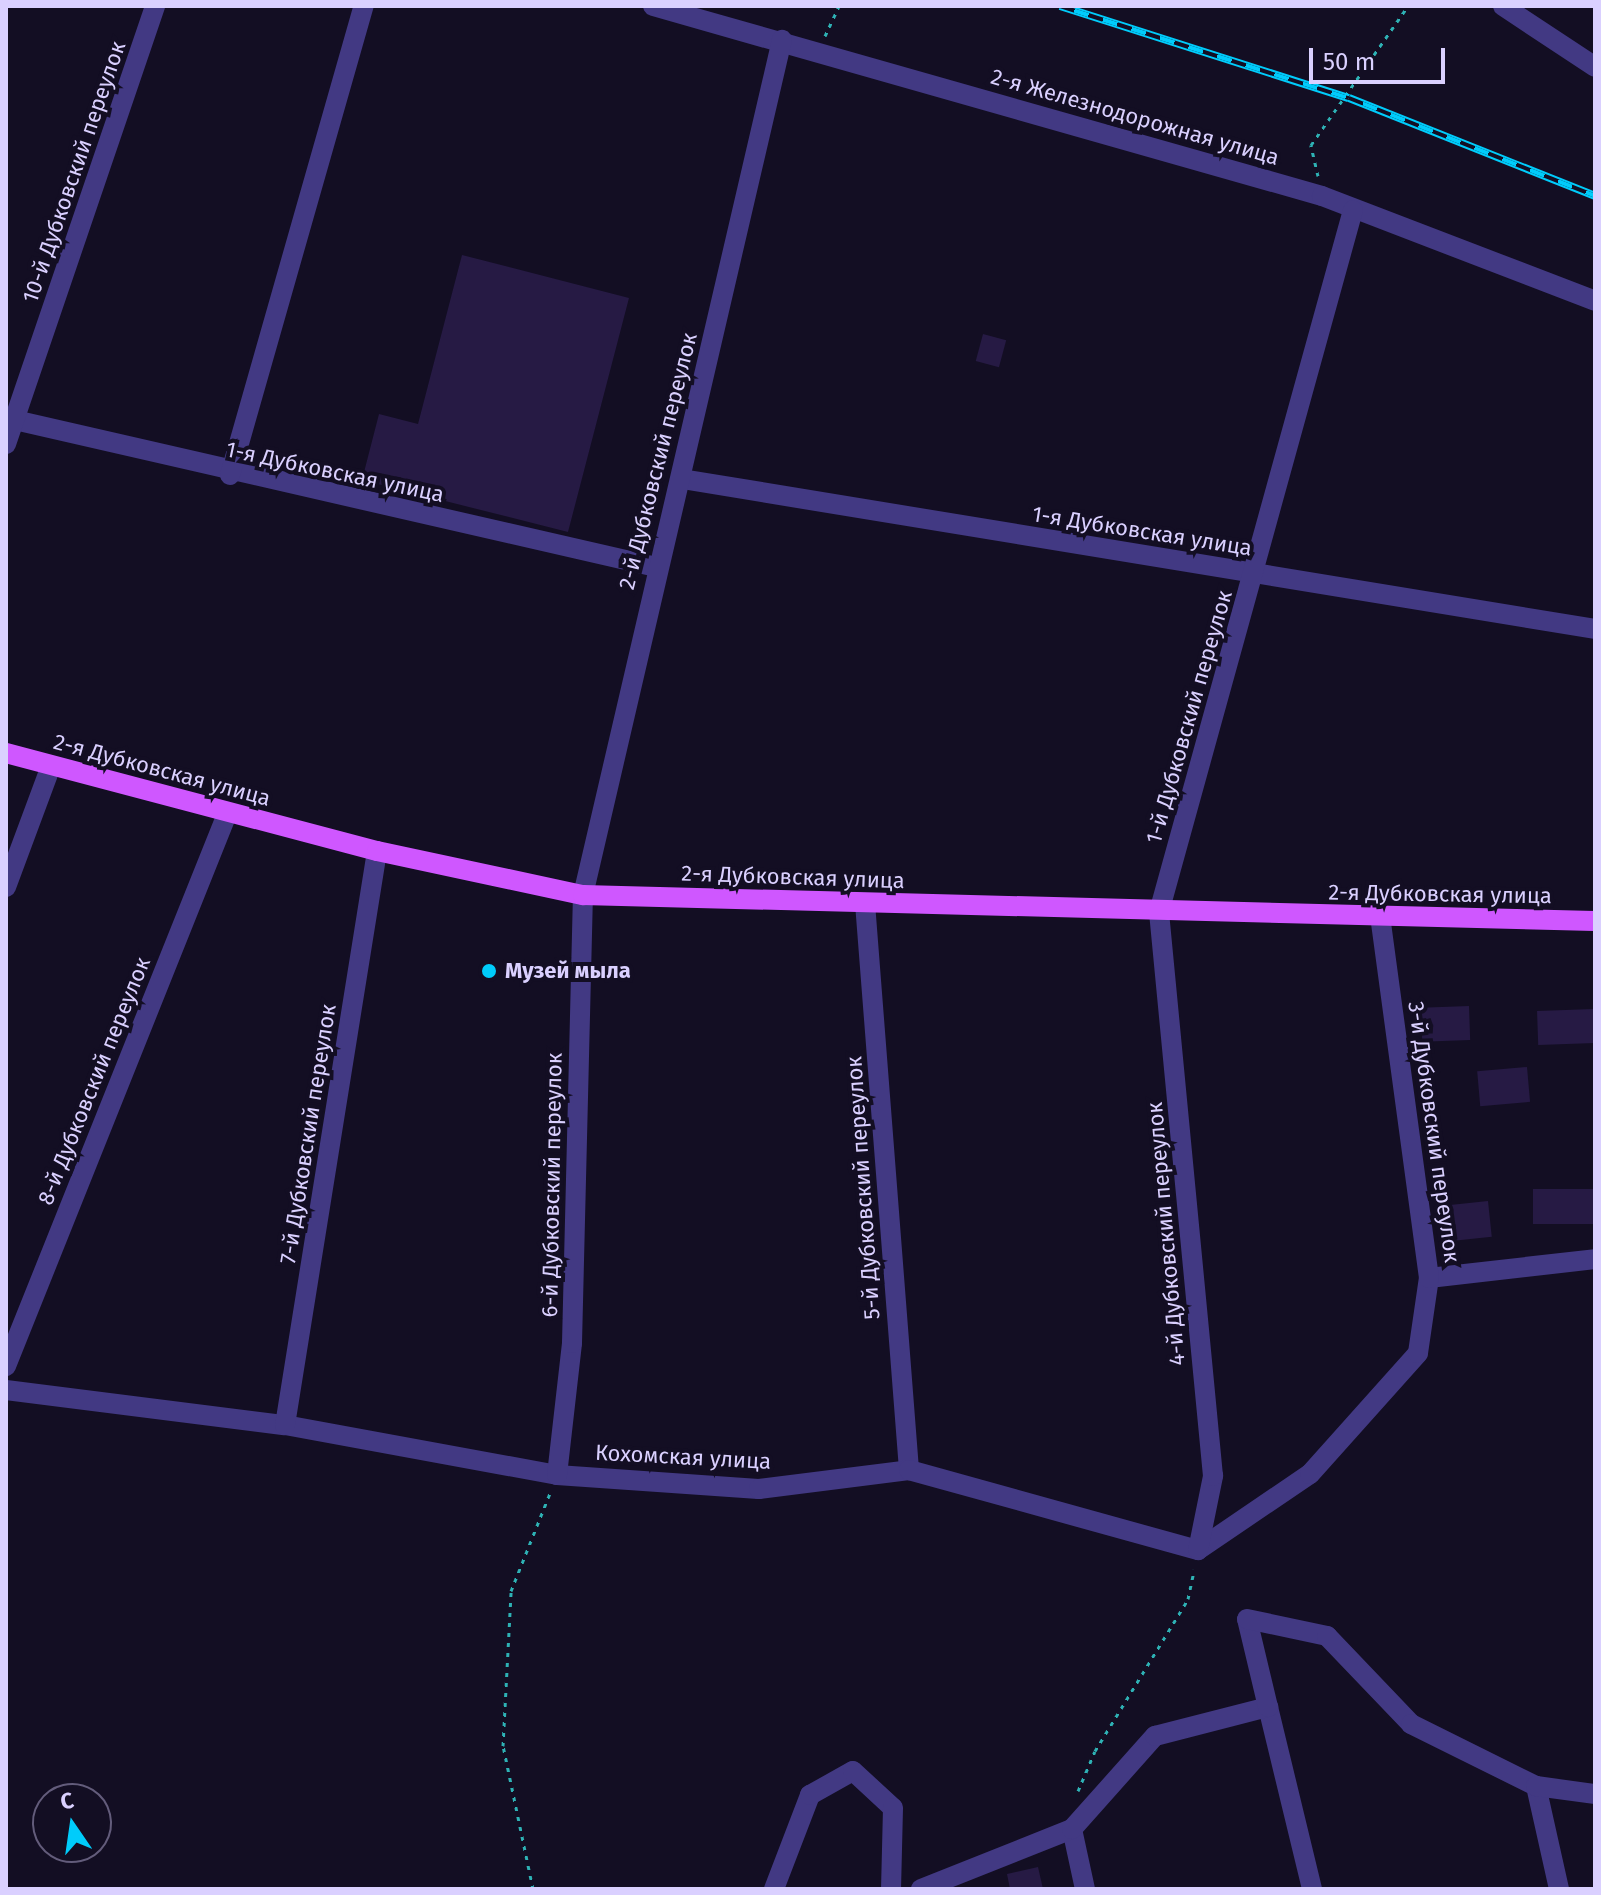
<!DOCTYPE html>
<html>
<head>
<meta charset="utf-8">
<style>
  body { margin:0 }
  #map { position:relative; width:1601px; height:1895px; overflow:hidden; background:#130e23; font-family:"Fira Sans",sans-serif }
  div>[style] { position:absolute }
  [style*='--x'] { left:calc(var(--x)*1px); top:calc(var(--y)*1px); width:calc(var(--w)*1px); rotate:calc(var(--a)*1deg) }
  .building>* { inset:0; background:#261a44; transform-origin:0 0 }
  .path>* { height:3px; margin-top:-1.5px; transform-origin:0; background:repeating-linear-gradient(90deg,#2eb2b5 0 4px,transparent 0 10px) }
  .minor>* { height:20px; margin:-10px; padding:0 10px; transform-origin:10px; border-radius:10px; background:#423983 }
  .major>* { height:20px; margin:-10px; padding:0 10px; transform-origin:10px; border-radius:10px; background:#cf57ff }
  .rail>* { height:8px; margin-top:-4px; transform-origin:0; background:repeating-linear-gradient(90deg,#130e23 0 15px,#00ccfb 0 30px); box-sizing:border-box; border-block:2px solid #00ccfb }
  .dots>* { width:22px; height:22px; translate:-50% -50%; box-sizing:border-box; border:4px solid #130e23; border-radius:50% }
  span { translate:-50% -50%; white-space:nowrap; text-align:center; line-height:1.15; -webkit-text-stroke:8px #130e23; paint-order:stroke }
  .street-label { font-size:22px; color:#dad0ff }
  .poi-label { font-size:22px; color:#dad0ff; font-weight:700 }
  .left { translate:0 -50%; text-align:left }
  .frame { position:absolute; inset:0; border:8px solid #dad0ff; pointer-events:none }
  .north { position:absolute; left:32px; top:1783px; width:80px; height:80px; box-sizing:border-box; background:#130e23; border:2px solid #635c7b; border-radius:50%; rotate:347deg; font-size:22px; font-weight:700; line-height:32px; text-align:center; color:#dad0ff }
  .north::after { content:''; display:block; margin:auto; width:28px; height:36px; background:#00ccfb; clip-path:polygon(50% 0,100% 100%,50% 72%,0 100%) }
  .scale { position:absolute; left:1309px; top:48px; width:136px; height:36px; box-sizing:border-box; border:4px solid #dad0ff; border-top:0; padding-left:10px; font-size:24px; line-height:28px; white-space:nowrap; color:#dad0ff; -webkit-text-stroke:6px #130e23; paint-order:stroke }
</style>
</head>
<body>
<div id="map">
  <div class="building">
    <i style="clip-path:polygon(462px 255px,629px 298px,568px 532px,362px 480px,379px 414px,418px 424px)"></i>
    <i style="left:983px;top:334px;width:24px;height:28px;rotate:15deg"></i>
    <i style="left:1469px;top:1006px;width:34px;height:48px;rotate:88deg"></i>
    <i style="left:1594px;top:1009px;width:34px;height:57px;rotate:88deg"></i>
    <i style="left:1527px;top:1067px;width:35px;height:50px;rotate:85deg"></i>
    <i style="left:1595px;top:1189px;width:35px;height:62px;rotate:90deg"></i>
    <i style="left:1488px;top:1201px;width:36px;height:50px;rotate:84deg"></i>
    <i style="clip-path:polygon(1038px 1867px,1043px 1889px,1010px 1889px,1007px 1874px)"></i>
  </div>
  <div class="path">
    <i style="--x:825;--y:36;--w:33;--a:-65"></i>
    <i style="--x:1318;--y:176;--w:32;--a:-103"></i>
    <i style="--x:1311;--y:145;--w:169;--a:-55.1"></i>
    <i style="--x:1078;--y:1791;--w:43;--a:-67"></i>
    <i style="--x:1095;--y:1751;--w:178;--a:-58.5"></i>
    <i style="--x:1188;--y:1599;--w:30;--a:-78"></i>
    <i style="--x:533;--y:1889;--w:146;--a:-101.8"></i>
    <i style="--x:503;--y:1746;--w:155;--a:-87"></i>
    <i style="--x:511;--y:1591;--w:105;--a:-68.3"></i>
  </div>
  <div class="minor">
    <i style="--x:653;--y:6;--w:695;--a:15.85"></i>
    <i style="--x:1322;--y:196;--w:292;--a:21"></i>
    <i style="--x:1503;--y:6;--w:110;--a:33.5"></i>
    <i style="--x:6;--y:418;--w:667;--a:12.91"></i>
    <i style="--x:6;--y:444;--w:463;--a:-71.2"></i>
    <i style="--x:230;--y:475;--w:488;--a:-74.1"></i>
    <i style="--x:682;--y:479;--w:925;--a:9.33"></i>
    <i style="--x:6;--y:887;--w:129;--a:-69.6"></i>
    <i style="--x:865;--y:903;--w:569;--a:85.56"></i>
    <i style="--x:1429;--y:1278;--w:167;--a:-6.5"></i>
    <i style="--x:6;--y:1366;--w:595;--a:-68.18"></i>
    <i style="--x:6;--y:1390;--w:281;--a:7.2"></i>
    <i style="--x:285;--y:1425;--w:277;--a:10.4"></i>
    <i style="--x:557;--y:1475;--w:202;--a:4"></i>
    <i style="--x:759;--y:1489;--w:151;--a:-7.2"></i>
    <i style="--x:909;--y:1470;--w:300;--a:15.5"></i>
    <i style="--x:1198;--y:1550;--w:135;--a:-34.2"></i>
    <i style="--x:1310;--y:1474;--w:162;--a:-48.2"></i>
    <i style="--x:1418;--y:1353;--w:76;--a:-81.7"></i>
    <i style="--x:1429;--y:1278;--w:364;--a:-97.7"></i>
    <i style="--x:285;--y:1425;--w:581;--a:-80.89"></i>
    <i style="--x:557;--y:1475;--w:133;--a:-83.5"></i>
    <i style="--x:572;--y:1343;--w:448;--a:-88.6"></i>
    <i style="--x:583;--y:895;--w:878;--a:-76.9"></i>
    <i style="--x:1198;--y:1550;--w:76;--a:-78.5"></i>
    <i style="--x:1213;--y:1476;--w:567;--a:-95.47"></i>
    <i style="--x:1159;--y:912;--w:728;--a:-74.55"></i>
    <i style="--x:1268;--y:1707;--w:187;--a:76.4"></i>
    <i style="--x:1536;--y:1786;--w:106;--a:77.4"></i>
    <i style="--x:1072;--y:1829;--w:61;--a:77.8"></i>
    <i style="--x:774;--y:1889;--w:101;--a:-69"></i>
    <i style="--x:810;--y:1795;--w:49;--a:-29.2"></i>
    <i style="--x:853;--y:1771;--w:54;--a:42.8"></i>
    <i style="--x:893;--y:1808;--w:81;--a:91.4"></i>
    <i style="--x:921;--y:1889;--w:162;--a:-21.7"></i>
    <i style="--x:1072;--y:1829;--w:125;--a:-48.3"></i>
    <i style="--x:1155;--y:1736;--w:117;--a:-14.4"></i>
    <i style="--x:1268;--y:1707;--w:90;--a:-103.4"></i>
    <i style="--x:1247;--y:1619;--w:82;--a:12"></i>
    <i style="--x:1327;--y:1636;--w:122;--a:46.3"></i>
    <i style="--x:1411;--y:1724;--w:140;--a:26.4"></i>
    <i style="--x:1536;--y:1786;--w:60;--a:7.7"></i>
  </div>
  <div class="major">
    <i style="--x:6;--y:753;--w:384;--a:14.8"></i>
    <i style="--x:377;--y:851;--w:211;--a:12.1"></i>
    <i style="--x:583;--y:895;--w:1012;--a:1.47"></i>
  </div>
  <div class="rail">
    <i style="--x:1060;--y:6;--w:303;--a:17.7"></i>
    <i style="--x:1349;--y:98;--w:265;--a:21.7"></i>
  </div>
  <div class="dots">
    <i style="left:489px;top:971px;background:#00ccfb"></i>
  </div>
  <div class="street-label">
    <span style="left:1135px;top:117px;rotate:16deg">2-я Железнодорожная улица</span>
    <span style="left:74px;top:172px;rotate:-71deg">10-й Дубковский переулок</span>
    <span style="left:658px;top:461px;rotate:-76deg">2-й Дубковский переулок</span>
    <span style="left:335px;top:472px;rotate:12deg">1-я Дубковская улица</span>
    <span style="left:1142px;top:531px;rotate:9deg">1-я Дубковская улица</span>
    <span style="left:1189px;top:717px;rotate:-74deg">1-й Дубковский переулок</span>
    <span style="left:162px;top:770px;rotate:15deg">2-я Дубковская улица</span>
    <span style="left:793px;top:877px;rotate:2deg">2-я Дубковская улица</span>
    <span style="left:1440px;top:894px;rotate:1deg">2-я Дубковская улица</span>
    <span style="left:94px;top:1081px;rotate:-68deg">8-й Дубковский переулок</span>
    <span style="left:1434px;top:1132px;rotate:82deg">3-й Дубковский переулок</span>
    <span style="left:308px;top:1134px;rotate:-81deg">7-й Дубковский переулок</span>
    <span style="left:552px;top:1185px;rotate:-89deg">6-й Дубковский переулок</span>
    <span style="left:863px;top:1188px;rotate:-94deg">5-й Дубковский переулок</span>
    <span style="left:1166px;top:1234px;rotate:-95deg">4-й Дубковский переулок</span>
    <span style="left:683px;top:1457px;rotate:3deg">Кохомская улица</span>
  </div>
  <div class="poi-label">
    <span class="left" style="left:505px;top:971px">Музей мыла</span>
  </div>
  <div class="frame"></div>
  <div class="north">С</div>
  <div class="scale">50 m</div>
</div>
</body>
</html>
